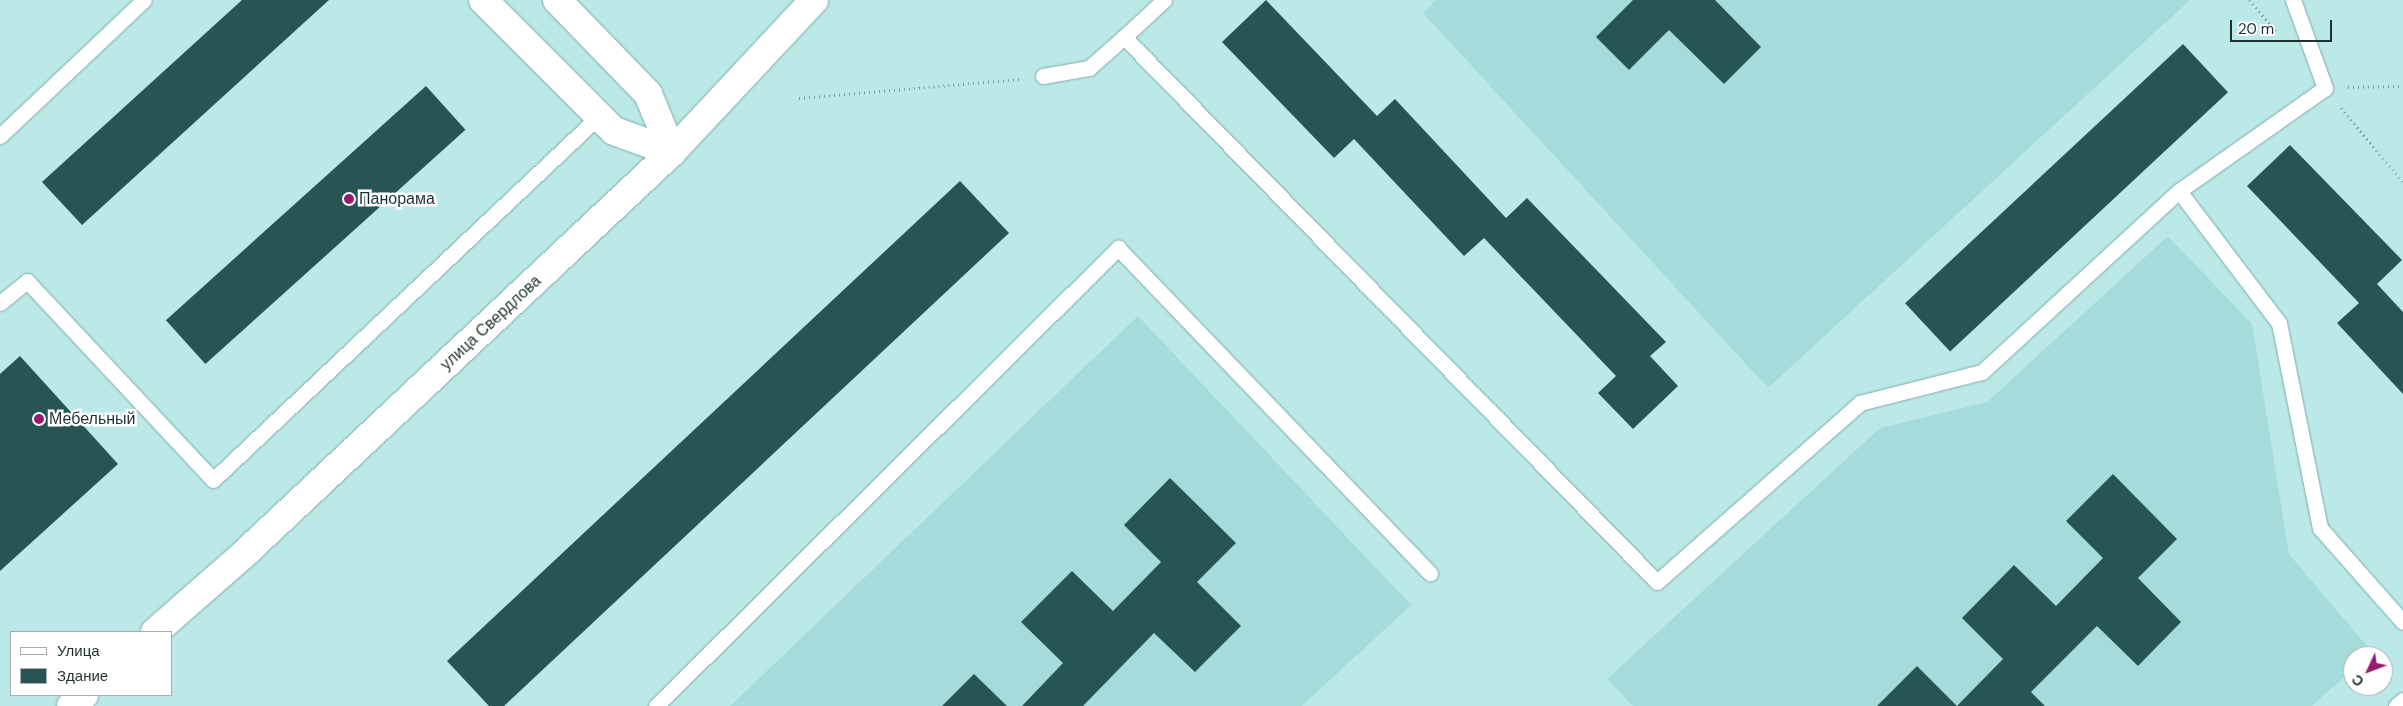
<!DOCTYPE html>
<html>
<head>
<meta charset="utf-8">
<style>
  body { margin:0 }
  #map { position:relative; width:2403px; height:706px; overflow:hidden; background:#bbe9e7; font-family:"DM Sans",sans-serif }
  div>[style] { position:absolute }
  [style*='--x'] { left:calc(var(--x)*1px); top:calc(var(--y)*1px); width:calc(var(--w)*1px); rotate:calc(var(--a)*1deg) }
  .built>* { inset:0; background:#a5dcdb }
  .building>* { inset:0; background:#265554; transform-origin:0 0 }
  .path>* { height:3px; margin-top:-1.5px; transform-origin:0; background:repeating-linear-gradient(90deg,#7b9e9c 0 1px,transparent 0 5px) }
  .roads { filter:drop-shadow(0 0 1px #81adac) drop-shadow(0 0 1px #81adac) }
  .lane>* { height:15px; margin:-7.5px; padding:0 7.5px; transform-origin:7.5px; border-radius:7.5px; background:#fff }
  .secondary>* { height:28px; margin:-14px; padding:0 14px; transform-origin:14px; border-radius:14px; background:#fff }
  .dots>* { width:14px; height:14px; translate:-50% -50%; box-sizing:border-box; border:2px solid #fff; border-radius:50% }
  span { translate:-50% -50%; white-space:nowrap; text-align:center; line-height:1.15; -webkit-text-stroke:5px #fff; paint-order:stroke }
  .poi-label { font-size:16px; color:#1f3131 }
  .left { translate:0 -50%; text-align:left }
  .street-label { font-size:16px; color:#1f3131 }
  .legend { position:absolute; left:10px; top:631px; width:162px; height:65px; box-sizing:border-box; background:#fff; border:1px solid #a5adad; margin:0; padding:6px 9px; list-style:none; font-size:15px; color:#1f3131 }
  .legend li { display:flex; align-items:center; gap:10px; height:25px }
  .legend b { width:25px; border:1px solid #a5adad }
  .north { position:absolute; left:2343px; top:646px; width:50px; height:50px; box-sizing:border-box; background:#fff; border:1px solid #a5adad; border-radius:50%; rotate:227deg; font-size:14px; font-weight:700; line-height:20px; text-align:center; color:#1f3131 }
  .north::after { content:''; display:block; margin:auto; width:18px; height:22px; background:#971a72; clip-path:polygon(50% 0,100% 100%,50% 72%,0 100%) }
  .scale { position:absolute; left:2230px; top:20px; width:102px; height:22px; box-sizing:border-box; border:2px solid #1f3131; border-top:0; padding-left:6px; font-size:15px; line-height:18px; white-space:nowrap; color:#1f3131; -webkit-text-stroke:4px #fff; paint-order:stroke }
</style>
</head>
<body>
<div id="map">
  <div class="built">
    <i style="clip-path:polygon(1436px 0,2188px 0,2189px 1px,1768px 388px,1423px 13px)"></i>
    <i style="clip-path:polygon(2168px 236px,2252px 324px,2289px 554px,2372px 652px,2353px 656px,2353px 669px,2312px 706px,1633px 706px,1607px 679px,1880px 428px,1987px 402px)"></i>
    <i style="clip-path:polygon(1138px 316px,1411px 605px,1302px 706px,730px 706px)"></i>
  </div>
  <div class="building">
    <i style="clip-path:polygon(242px 0,329px 0,82px 225px,42px 182px)"></i>
    <i style="clip-path:polygon(1266px 0,1377px 116px,1395px 99px,1506px 218px,1527px 198px,1666px 342px,1650px 356px,1678px 386px,1633px 429px,1598px 393px,1616px 376px,1484px 238px,1464px 256px,1354px 139px,1334px 158px,1222px 42px)"></i>
    <i style="clip-path:polygon(1633px 0,1715px 0,1761px 47px,1724px 84px,1669px 30px,1629px 70px,1596px 37px)"></i>
    <i style="left:2183px;top:44px;width:66px;height:380px;rotate:47deg"></i>
    <i style="left:426px;top:86px;width:59px;height:350px;rotate:48deg"></i>
    <i style="clip-path:polygon(2290px 145px,2402px 260px,2377px 284px,2403px 312px,2403px 394px,2337px 323px,2359px 303px,2247px 186px)"></i>
    <i style="clip-path:polygon(960px 181px,1009px 233px,504px 706px,489px 706px,447px 661px)"></i>
    <i style="clip-path:polygon(20px 356px,118px 464px,0 571px,0 374px)"></i>
    <i style="clip-path:polygon(2113px 474px,2177px 539px,2138px 578px,2181px 622px,2138px 666px,2097px 626px,2031px 692px,2045px 706px,1877px 706px,1917px 666px,1957px 706px,2003px 659px,1962px 618px,2014px 565px,2056px 606px,2103px 558px,2066px 521px)"></i>
    <i style="clip-path:polygon(1170px 478px,1236px 543px,1197px 582px,1241px 626px,1195px 672px,1154px 633px,1083px 706px,1022px 706px,1063px 663px,1021px 622px,1072px 571px,1113px 611px,1161px 562px,1124px 525px)"></i>
    <i style="clip-path:polygon(974px 674px,1007px 706px,942px 706px)"></i>
  </div>
  <div class="path">
    <i style="--x:2249;--y:0;--w:41;--a:48.9"></i>
    <i style="--x:2348;--y:87;--w:55;--a:-1"></i>
    <i style="--x:799;--y:98;--w:222;--a:-4.9"></i>
    <i style="--x:2341;--y:108;--w:97;--a:50"></i>
  </div>
  <div class="roads">
    <div class="lane">
      <i style="--x:1164;--y:0;--w:54;--a:137.2"></i>
      <i style="--x:1124;--y:37;--w:762;--a:45.64"></i>
      <i style="--x:1657;--y:582;--w:271;--a:-41.4"></i>
      <i style="--x:1860;--y:403;--w:126;--a:-14.3"></i>
      <i style="--x:1982;--y:372;--w:268;--a:-42.6"></i>
      <i style="--x:2293;--y:0;--w:94;--a:70"></i>
      <i style="--x:2325;--y:88;--w:179;--a:144.8"></i>
      <i style="--x:2179;--y:191;--w:166;--a:52.9"></i>
      <i style="--x:2279;--y:323;--w:209;--a:78.7"></i>
      <i style="--x:2320;--y:528;--w:125;--a:48.6"></i>
      <i style="--x:1043;--y:76;--w:47;--a:-9.9"></i>
      <i style="--x:1089;--y:68;--w:47;--a:-41.5"></i>
      <i style="--x:0;--y:136;--w:198;--a:-43.4"></i>
      <i style="--x:0;--y:303;--w:35;--a:-39"></i>
      <i style="--x:27;--y:281;--w:272;--a:46.9"></i>
      <i style="--x:213;--y:480;--w:531;--a:-43.32"></i>
      <i style="--x:656;--y:706;--w:651;--a:-44.75"></i>
      <i style="--x:1118;--y:248;--w:451;--a:46.2"></i>
      <i style="--x:2396;--y:706;--w:9;--a:-41"></i>
    </div>
    <div class="secondary">
      <i style="--x:483;--y:0;--w:185;--a:45"></i>
      <i style="--x:614;--y:131;--w:62;--a:19.9"></i>
      <i style="--x:557;--y:0;--w:131;--a:45.9"></i>
      <i style="--x:648;--y:94;--w:63;--a:67.5"></i>
      <i style="--x:155;--y:632;--w:117;--a:-41.2"></i>
      <i style="--x:243;--y:555;--w:589;--a:-43.21"></i>
      <i style="--x:672;--y:152;--w:208;--a:-46.9"></i>
      <i style="--x:71;--y:706;--w:17;--a:-40"></i>
    </div>
  </div>
  <div class="dots">
    <i style="left:349px;top:199px;background:#971a72"></i>
    <i style="left:39px;top:419px;background:#971a72"></i>
  </div>
  <div class="poi-label">
    <span class="left" style="left:359px;top:199px">Панорама</span>
    <span class="left" style="left:49px;top:419px">Мебельный</span>
  </div>
  <div class="street-label">
    <span style="left:491px;top:323px;rotate:-43deg">улица Свердлова</span>
  </div>
  <ul class="legend">
  <li><b style="height:6px;background:#fff"></b>Улица</li>
  <li><b style="height:14px;background:#265554"></b>Здание</li>
  </ul>
  <div class="north">С</div>
  <div class="scale">20 m</div>
</div>
</body>
</html>
